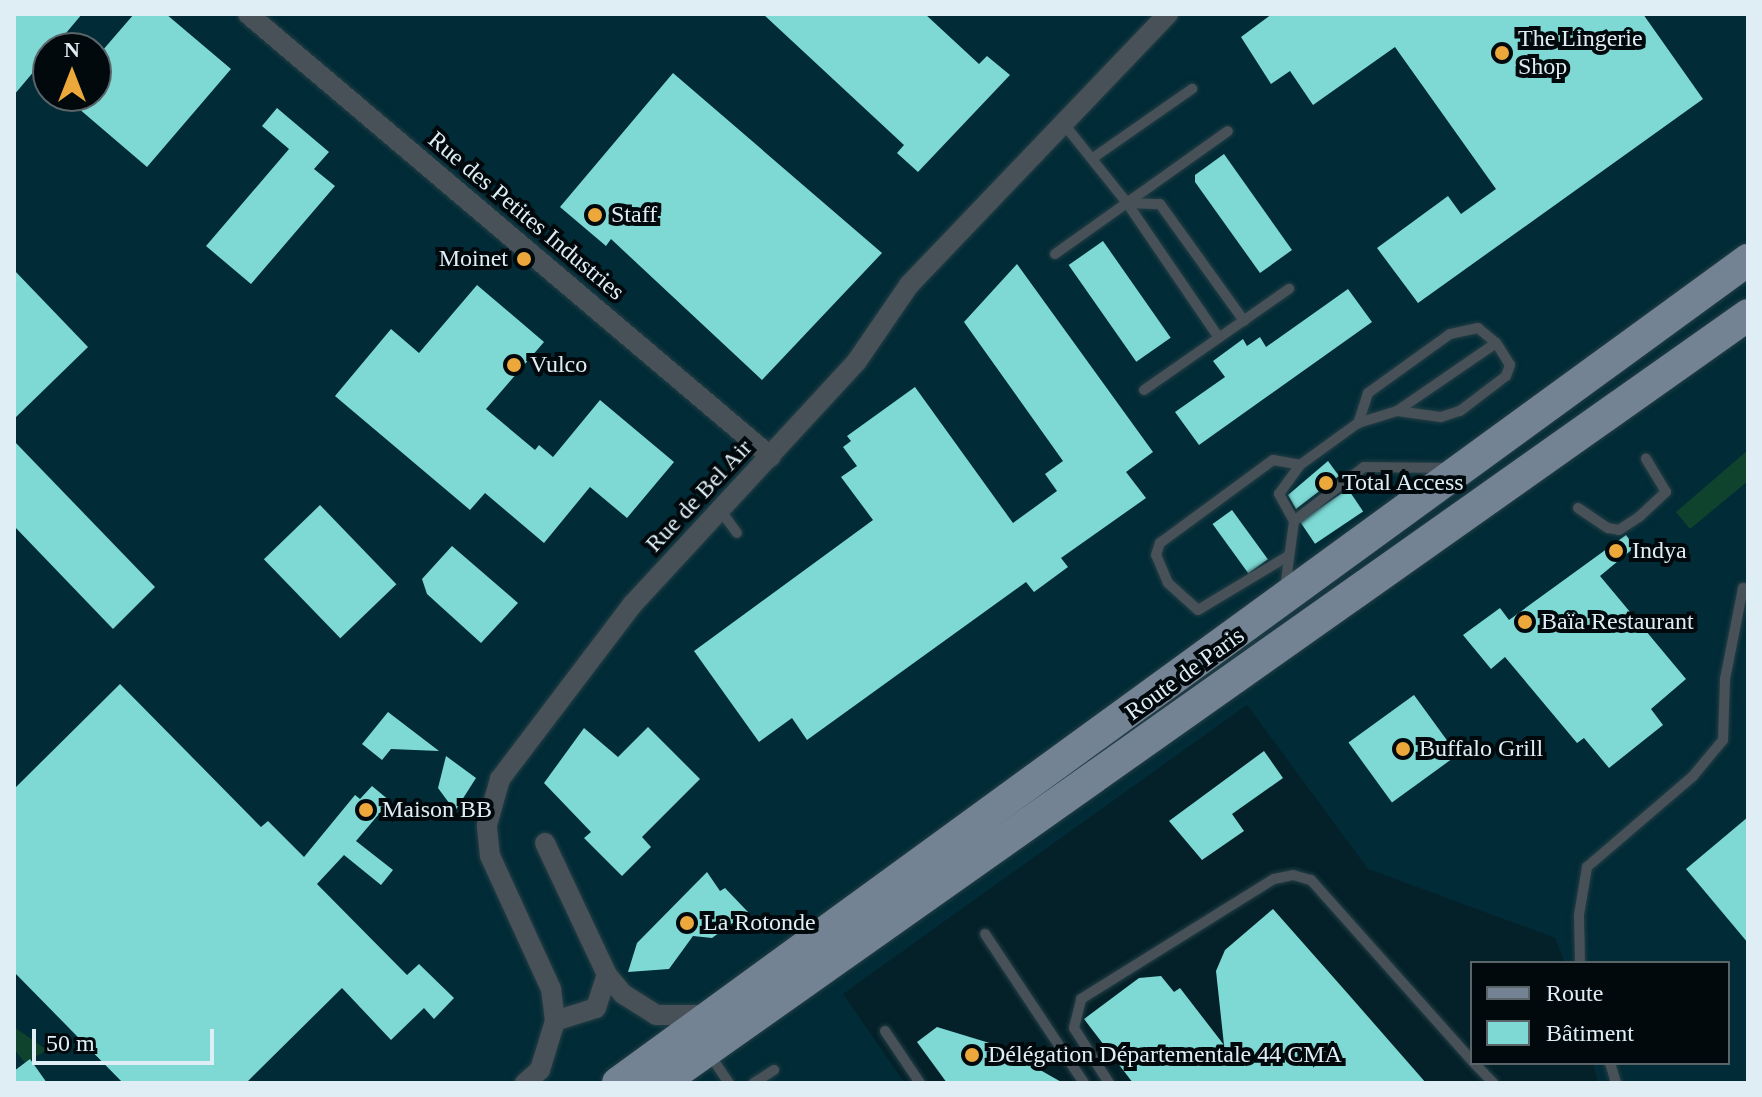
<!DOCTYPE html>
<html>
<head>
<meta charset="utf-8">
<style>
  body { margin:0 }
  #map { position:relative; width:1762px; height:1097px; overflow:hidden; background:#042129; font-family:"Times New Roman",serif }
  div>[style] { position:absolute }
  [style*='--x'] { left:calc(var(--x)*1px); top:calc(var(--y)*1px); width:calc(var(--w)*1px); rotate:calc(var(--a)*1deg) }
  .built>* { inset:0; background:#012b36 }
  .green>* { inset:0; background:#10432e }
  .building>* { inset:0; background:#7ed9d4; transform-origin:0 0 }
  .roads { filter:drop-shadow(0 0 2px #233e45) drop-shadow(0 0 2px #233e45) }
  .service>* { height:10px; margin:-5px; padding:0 5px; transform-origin:5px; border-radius:5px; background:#485058 }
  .minor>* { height:20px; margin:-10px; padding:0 10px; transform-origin:10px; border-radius:10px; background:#485058 }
  .primary>* { height:32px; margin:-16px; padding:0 16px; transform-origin:16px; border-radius:16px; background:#738394 }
  .dots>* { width:22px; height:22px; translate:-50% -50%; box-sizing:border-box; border:4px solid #01090d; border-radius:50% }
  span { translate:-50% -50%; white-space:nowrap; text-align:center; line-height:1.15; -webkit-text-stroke:8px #01090d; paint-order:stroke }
  .poi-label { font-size:24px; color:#deeef4 }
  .left { translate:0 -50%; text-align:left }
  .right { translate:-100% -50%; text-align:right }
  .street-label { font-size:24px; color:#deeef4 }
  .frame { position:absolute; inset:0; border:16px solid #deeef4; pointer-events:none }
  .legend { position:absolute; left:1470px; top:961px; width:260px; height:104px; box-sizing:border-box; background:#01090d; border:2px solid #596569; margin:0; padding:10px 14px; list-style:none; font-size:24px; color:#deeef4 }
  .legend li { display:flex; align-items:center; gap:16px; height:40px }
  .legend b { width:40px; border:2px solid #596569 }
  .north { position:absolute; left:32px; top:32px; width:80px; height:80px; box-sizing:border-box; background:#01090d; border:2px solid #596569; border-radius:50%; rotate:0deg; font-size:22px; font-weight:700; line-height:32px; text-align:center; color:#deeef4 }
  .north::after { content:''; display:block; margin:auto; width:28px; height:36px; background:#eda83b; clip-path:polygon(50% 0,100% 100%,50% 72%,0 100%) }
  .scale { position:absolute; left:32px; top:1029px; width:182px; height:36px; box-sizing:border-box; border:4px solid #deeef4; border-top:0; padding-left:10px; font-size:24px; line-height:28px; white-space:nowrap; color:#deeef4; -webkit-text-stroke:6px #01090d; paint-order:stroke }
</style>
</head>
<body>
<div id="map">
  <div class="built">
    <i style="clip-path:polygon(evenodd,14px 14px,1748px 14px,1748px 1083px,1598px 1083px,1593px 1063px,1728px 1063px,1728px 963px,1565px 963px,1555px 938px,1368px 869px,1247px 705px,843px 994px,905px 1083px,14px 1083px,14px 14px,48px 48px,96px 48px,96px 96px,48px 96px,48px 48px)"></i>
  </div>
  <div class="green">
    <i style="clip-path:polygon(1748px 450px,1748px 481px,1690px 529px,1676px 512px)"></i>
    <i style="clip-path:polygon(14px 1027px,47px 1050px,25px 1063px,14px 1049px)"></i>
  </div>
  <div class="building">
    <i style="clip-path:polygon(14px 14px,82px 14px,14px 95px)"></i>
    <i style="clip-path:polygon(134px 14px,166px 14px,231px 69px,147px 167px,64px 96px,96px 96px,96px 58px)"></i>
    <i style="clip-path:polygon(763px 14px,925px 14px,979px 64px,987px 56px,1010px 75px,918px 172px,897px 153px,904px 145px)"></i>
    <i style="clip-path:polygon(1272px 14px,1643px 14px,1703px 99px,1418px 303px,1377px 248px,1448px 196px,1461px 214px,1496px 189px,1395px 47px,1313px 105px,1290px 71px,1271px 84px,1241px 37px)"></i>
    <i style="clip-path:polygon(673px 73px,882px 253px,762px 380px,611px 239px,606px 246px,560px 207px)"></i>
    <i style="clip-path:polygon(277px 108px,329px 152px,314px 169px,335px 186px,251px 284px,206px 246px,289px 149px,262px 126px)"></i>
    <i style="clip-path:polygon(1224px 154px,1292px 250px,1260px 273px,1195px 182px,1195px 175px)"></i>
    <i style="left:1103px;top:241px;width:118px;height:42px;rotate:55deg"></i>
    <i style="clip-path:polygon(1017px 264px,1153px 452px,1126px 472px,1146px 498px,1061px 558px,1068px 567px,1034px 592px,1026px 582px,807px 740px,792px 718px,759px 742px,694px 651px,873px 520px,841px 477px,857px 466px,843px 447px,851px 441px,847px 436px,915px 387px,1013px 523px,1057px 491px,1045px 474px,1063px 461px,964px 322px)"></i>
    <i style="clip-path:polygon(14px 270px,88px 347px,14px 419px)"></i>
    <i style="clip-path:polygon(477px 285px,544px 342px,486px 409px,535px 450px,539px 445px,553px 457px,600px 400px,674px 462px,627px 518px,590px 487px,544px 543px,485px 493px,470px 510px,335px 396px,391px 329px,419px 353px)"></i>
    <i style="clip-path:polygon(1348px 289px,1372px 322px,1199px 445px,1175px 412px,1225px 377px,1213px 361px,1243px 339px,1247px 346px,1260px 337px,1266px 347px)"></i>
    <i style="clip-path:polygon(14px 441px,155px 587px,113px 629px,14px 526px)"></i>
    <i style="clip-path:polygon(1328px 461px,1339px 476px,1296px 509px,1288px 495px)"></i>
    <i style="left:1348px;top:489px;width:27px;height:58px;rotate:56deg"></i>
    <i style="left:320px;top:505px;width:110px;height:78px;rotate:46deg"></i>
    <i style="left:1232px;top:510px;width:61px;height:24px;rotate:54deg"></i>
    <i style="clip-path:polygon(1626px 535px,1635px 547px,1600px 576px,1686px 679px,1651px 709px,1663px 725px,1609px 768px,1584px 738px,1577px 743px,1505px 657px,1491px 669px,1463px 635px,1500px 608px,1509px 620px)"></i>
    <i style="clip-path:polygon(452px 546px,518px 603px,481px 643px,427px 594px,422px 579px)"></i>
    <i style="clip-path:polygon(120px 684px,261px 827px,268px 821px,304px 857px,355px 795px,360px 799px,372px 786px,390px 801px,356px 841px,393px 870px,381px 885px,344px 855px,317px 884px,407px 975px,419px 964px,454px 998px,434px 1019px,424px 1008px,391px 1040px,342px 988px,246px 1083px,123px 1083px,14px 972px,14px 789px)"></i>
    <i style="left:1414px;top:695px;width:74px;height:81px;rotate:54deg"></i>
    <i style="clip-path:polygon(388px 712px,439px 751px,391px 749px,382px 760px,362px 744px)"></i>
    <i style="clip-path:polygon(648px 727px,700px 779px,642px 837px,651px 847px,622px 876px,584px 838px,591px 832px,544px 783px,584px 728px,618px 757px)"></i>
    <i style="clip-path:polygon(1264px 751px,1283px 778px,1232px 814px,1244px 831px,1202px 860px,1169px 821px)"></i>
    <i style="clip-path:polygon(446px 756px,476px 778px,455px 811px,438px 788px)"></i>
    <i style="clip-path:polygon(1748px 817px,1748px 943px,1686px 869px)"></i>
    <i style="clip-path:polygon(707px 872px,720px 891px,725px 888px,748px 912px,712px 938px,693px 936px,669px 969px,628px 972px,637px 943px)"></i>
    <i style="clip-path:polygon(1273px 909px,1349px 995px,1426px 1083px,1133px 1083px,1084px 1019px,1139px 978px,1161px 976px,1174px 992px,1180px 988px,1224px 1045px,1216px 971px,1225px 950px)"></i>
    <i style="clip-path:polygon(937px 1027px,996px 1045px,1063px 1083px,947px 1083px,917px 1042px)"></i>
    <i style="clip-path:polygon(30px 1059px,47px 1083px,14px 1083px,14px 1071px)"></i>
  </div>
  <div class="roads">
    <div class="service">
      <i style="--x:1063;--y:123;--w:102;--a:51.3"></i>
      <i style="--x:1127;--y:203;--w:33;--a:2"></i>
      <i style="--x:1160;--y:204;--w:144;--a:54.3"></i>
      <i style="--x:1093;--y:158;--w:121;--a:-34.9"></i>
      <i style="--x:1127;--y:203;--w:163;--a:55.7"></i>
      <i style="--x:1055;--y:254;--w:212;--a:-35.4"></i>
      <i style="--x:1144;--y:390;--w:177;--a:-34.9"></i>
      <i style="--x:1397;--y:411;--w:44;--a:7.8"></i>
      <i style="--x:1441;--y:417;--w:20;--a:-18"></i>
      <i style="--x:1460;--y:411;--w:58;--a:-37.3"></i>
      <i style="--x:1506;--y:376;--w:12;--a:-70"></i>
      <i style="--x:1510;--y:365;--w:26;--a:-122"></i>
      <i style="--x:1578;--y:508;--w:36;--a:34"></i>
      <i style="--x:1608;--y:528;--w:11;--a:10"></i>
      <i style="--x:1619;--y:530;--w:24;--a:-33"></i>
      <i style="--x:1639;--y:517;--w:37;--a:-43"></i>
      <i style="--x:1666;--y:492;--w:39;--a:-121"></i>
      <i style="--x:721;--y:511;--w:27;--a:54"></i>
      <i style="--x:1294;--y:521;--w:31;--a:-119"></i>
      <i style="--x:1279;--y:494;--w:36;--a:-54"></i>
      <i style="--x:1300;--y:465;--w:72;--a:-35.9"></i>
      <i style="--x:1358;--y:423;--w:41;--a:-17.1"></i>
      <i style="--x:1397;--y:411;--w:120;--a:-34.5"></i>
      <i style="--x:1496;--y:343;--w:23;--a:-140"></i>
      <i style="--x:1478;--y:328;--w:29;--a:168"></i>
      <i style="--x:1450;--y:334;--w:101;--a:144.3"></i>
      <i style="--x:1368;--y:393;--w:32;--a:108"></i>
      <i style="--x:1288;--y:556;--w:105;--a:149"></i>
      <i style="--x:1198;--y:610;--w:40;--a:-138"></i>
      <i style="--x:1168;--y:583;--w:30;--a:-113"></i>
      <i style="--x:1156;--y:555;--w:13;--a:-72"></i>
      <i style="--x:1160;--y:543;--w:140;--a:-36.3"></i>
      <i style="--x:1273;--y:460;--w:27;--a:10"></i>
      <i style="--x:1285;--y:588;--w:68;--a:-82.3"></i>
      <i style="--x:1294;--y:521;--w:88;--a:-37.6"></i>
      <i style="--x:1364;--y:467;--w:83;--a:0.7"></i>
      <i style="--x:985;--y:934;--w:179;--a:56.4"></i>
      <i style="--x:1580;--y:963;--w:48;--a:-91.2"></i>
      <i style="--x:1579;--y:915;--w:49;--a:-80.5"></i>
      <i style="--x:1587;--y:867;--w:140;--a:-40.6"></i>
      <i style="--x:1693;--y:776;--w:47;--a:-50.2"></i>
      <i style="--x:1723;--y:740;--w:61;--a:-88.1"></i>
      <i style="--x:1725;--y:679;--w:93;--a:-78.8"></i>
      <i style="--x:885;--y:1031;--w:63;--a:56.1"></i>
      <i style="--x:710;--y:1055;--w:34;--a:56"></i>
      <i style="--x:1474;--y:1063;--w:28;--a:46"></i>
      <i style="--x:1610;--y:1063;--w:21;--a:73"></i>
      <i style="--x:754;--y:1083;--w:24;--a:-33"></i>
      <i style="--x:1109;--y:1083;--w:65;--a:-122.5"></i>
      <i style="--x:1074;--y:1028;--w:30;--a:-76"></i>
      <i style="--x:1081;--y:999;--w:227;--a:-31.9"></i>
      <i style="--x:1274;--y:879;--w:19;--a:-12"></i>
      <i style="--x:1293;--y:875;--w:19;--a:16"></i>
      <i style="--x:1311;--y:880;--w:242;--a:48.3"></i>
    </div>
    <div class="minor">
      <i style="--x:248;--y:14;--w:685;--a:40.27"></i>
      <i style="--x:545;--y:843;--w:146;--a:64.8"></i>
      <i style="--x:607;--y:975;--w:25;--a:50"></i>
      <i style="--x:623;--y:994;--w:39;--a:32"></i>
      <i style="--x:656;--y:1015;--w:52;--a:0"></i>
      <i style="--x:555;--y:1021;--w:43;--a:-17.6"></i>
      <i style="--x:596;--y:1008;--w:35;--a:-72"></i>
      <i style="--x:525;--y:1083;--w:20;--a:-41"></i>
      <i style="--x:540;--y:1070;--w:51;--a:-73"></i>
      <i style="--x:555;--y:1021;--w:32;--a:-97"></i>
      <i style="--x:551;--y:989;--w:146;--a:-114.6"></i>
      <i style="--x:490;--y:856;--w:31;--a:-96"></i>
      <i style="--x:487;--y:825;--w:48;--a:-74.2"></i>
      <i style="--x:500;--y:779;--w:218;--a:-52.8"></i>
      <i style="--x:632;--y:605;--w:332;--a:-47.3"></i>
      <i style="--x:857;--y:361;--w:92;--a:-55.6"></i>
      <i style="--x:909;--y:285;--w:375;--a:-46.3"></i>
    </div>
    <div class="primary">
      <i style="--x:618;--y:1083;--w:1398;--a:-36.07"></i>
      <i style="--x:661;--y:1083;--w:1331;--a:-35.24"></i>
    </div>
  </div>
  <div class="dots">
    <i style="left:1502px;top:53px;background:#eda83b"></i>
    <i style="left:595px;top:215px;background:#eda83b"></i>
    <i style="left:524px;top:259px;background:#eda83b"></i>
    <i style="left:514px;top:365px;background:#eda83b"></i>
    <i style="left:1326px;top:483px;background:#eda83b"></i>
    <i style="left:1616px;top:551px;background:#eda83b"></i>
    <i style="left:1525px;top:622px;background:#eda83b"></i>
    <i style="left:1403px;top:749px;background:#eda83b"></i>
    <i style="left:366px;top:810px;background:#eda83b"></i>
    <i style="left:687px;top:923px;background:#eda83b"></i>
    <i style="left:972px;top:1055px;background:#eda83b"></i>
  </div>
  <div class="poi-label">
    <span class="left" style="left:1518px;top:53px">The Lingerie<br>Shop</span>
    <span class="left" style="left:611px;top:215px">Staff</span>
    <span class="right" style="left:508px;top:259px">Moinet</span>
    <span class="left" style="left:530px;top:365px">Vulco</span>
    <span class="left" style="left:1342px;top:483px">Total Access</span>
    <span class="left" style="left:1632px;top:551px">Indya</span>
    <span class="left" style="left:1541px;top:622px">Baïa Restaurant</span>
    <span class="left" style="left:1419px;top:749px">Buffalo Grill</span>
    <span class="left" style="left:382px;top:810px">Maison BB</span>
    <span class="left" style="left:703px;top:923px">La Rotonde</span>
    <span class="left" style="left:988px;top:1055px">Délégation Départementale 44 CMA</span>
  </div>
  <div class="street-label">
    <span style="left:526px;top:216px;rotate:40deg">Rue des Petites Industries</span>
    <span style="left:699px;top:496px;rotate:-47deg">Rue de Bel Air</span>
    <span style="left:1185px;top:674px;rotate:-36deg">Route de Paris</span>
  </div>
  <div class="frame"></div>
  <ul class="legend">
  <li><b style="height:10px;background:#738394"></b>Route</li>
  <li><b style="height:22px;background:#7ed9d4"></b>Bâtiment</li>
  </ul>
  <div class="north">N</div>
  <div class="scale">50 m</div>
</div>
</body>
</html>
